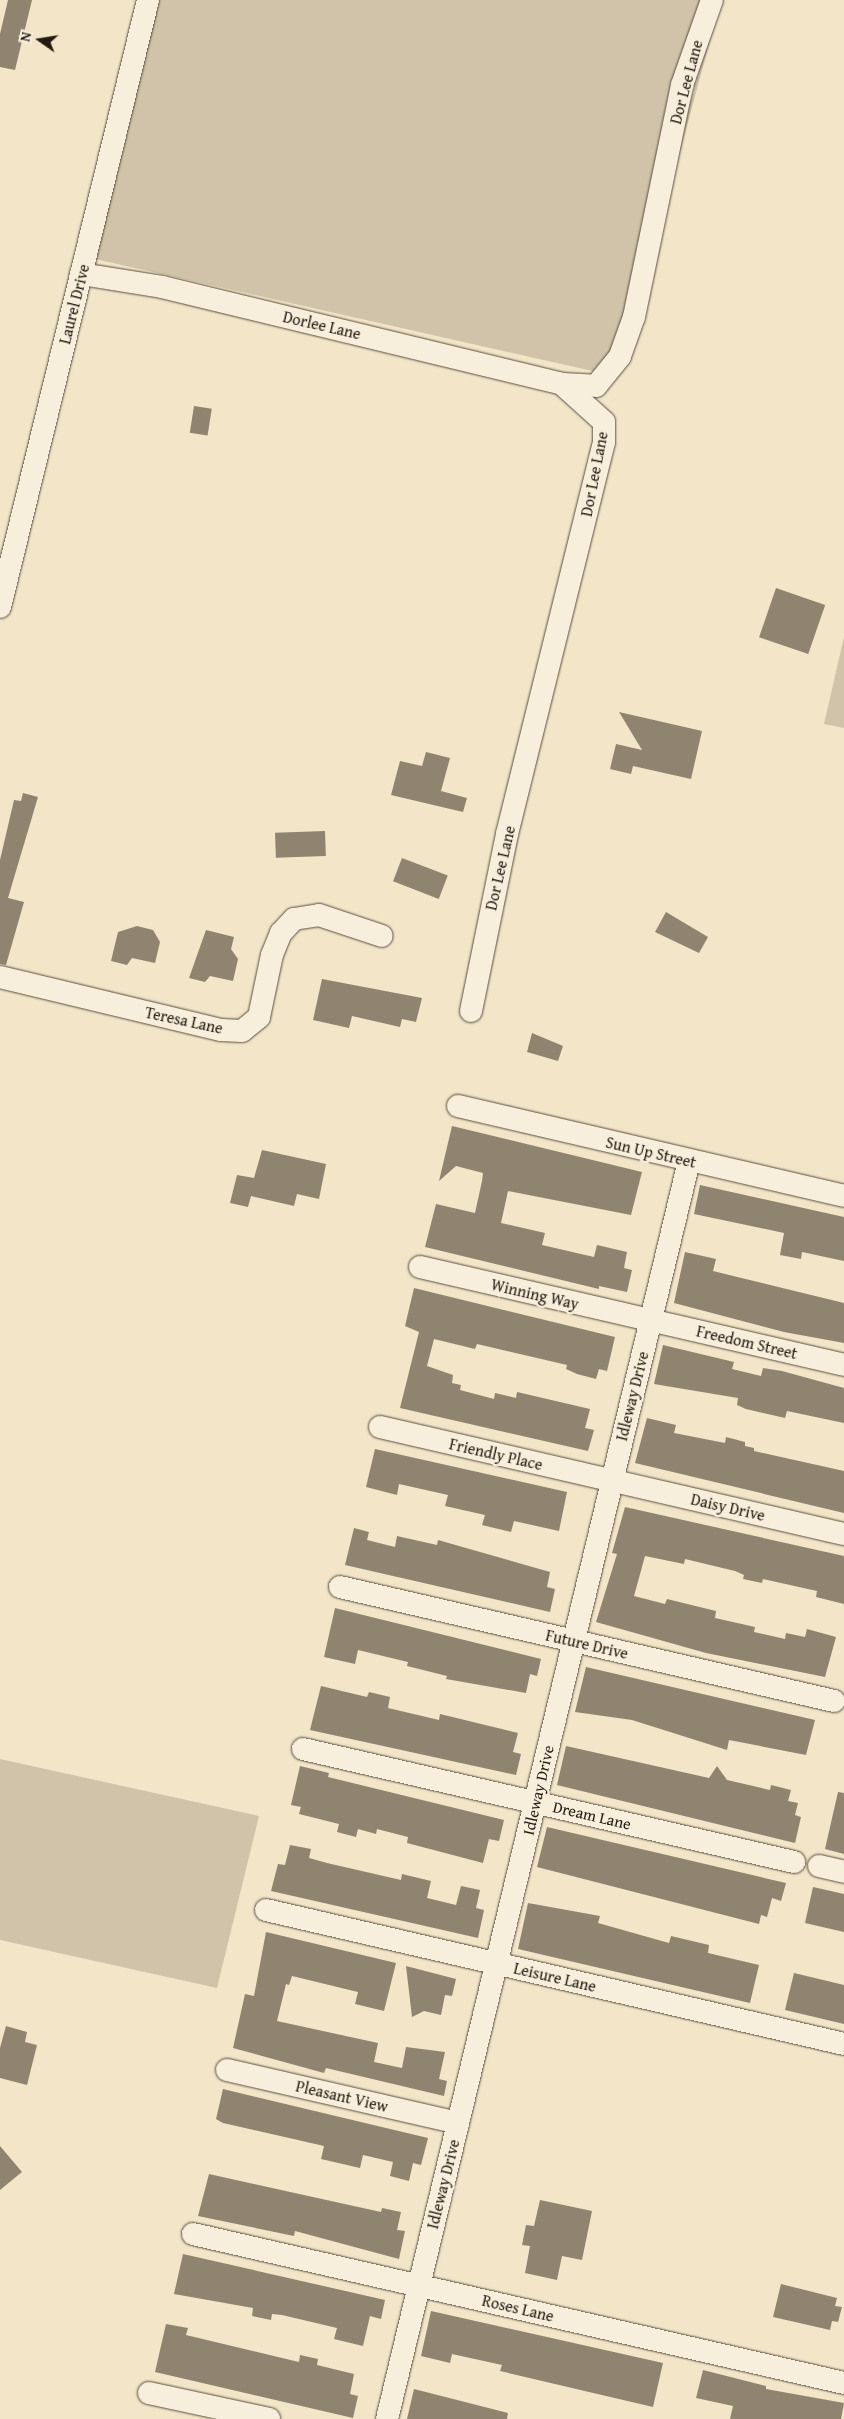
<!DOCTYPE html>
<html>
<head>
<meta charset="utf-8">
<style>
  body { margin:0 }
  #map { position:relative; width:844px; height:2419px; overflow:hidden; background:#f3e5c8; font-family:"Gentium Book Plus",serif }
  div>[style] { position:absolute }
  [style*='--x'] { left:calc(var(--x)*1px); top:calc(var(--y)*1px); width:calc(var(--w)*1px); rotate:calc(var(--a)*1deg) }
  .green>* { inset:0; background:#d0c3a9 }
  .building>* { inset:0; background:#8f8470; transform-origin:0 0 }
  .roads { filter:drop-shadow(0 0 1px #574e3f) drop-shadow(0 0 1px #574e3f) }
  .minor>* { height:22px; margin:-11px; padding:0 11px; transform-origin:11px; border-radius:11px; background:#f7eedb }
  span { translate:-50% -50%; white-space:nowrap; text-align:center; line-height:1.15; -webkit-text-stroke:5px #f7eedb; paint-order:stroke }
  .street-label { font-size:16px; color:#231b11 }
  .north { position:absolute; left:15px; top:15px; width:50px; height:50px; -webkit-text-stroke:4px #f7eedb; paint-order:stroke; rotate:283deg; font-size:14px; font-weight:700; line-height:20px; text-align:center; color:#231b11 }
  .north::after { content:''; display:block; margin:auto; width:18px; height:22px; background:#231b11; clip-path:polygon(50% 0,100% 100%,50% 72%,0 100%) }
</style>
</head>
<body>
<div id="map">
  <div class="green">
    <i style="clip-path:polygon(159px 0,721px 0,619px 377px,95px 259px)"></i>
    <i style="clip-path:polygon(844px 637px,844px 728px,824px 724px)"></i>
    <i style="clip-path:polygon(0 1759px,259px 1816px,217px 1988px,0 1940px)"></i>
  </div>
  <div class="building">
    <i style="clip-path:polygon(8px 0,32px 0,15px 70px,0 67px,0 34px)"></i>
    <i style="left:194px;top:406px;width:18px;height:27px;rotate:9deg"></i>
    <i style="left:776px;top:588px;width:52px;height:52px;rotate:19deg"></i>
    <i style="clip-path:polygon(619px 712px,702px 731px,691px 779px,633px 766px,631px 774px,610px 769px,616px 744px,642px 750px)"></i>
    <i style="clip-path:polygon(426px 752px,450px 758px,441px 791px,467px 798px,463px 812px,391px 795px,400px 761px,422px 766px)"></i>
    <i style="clip-path:polygon(23px 793px,38px 797px,8px 898px,24px 902px,6px 965px,0 964px,0 860px,14px 800px,21px 801px)"></i>
    <i style="left:325px;top:831px;width:25px;height:50px;rotate:88deg"></i>
    <i style="left:402px;top:858px;width:49px;height:25px;rotate:21deg"></i>
    <i style="clip-path:polygon(666px 912px,708px 937px,699px 953px,655px 932px)"></i>
    <i style="clip-path:polygon(137px 926px,153px 930px,160px 942px,155px 963px,132px 958px,127px 965px,111px 961px,118px 932px)"></i>
    <i style="clip-path:polygon(206px 930px,234px 937px,231px 949px,238px 959px,233px 981px,210px 976px,205px 982px,189px 978px)"></i>
    <i style="clip-path:polygon(322px 979px,422px 998px,416px 1022px,402px 1019px,400px 1027px,352px 1016px,349px 1028px,313px 1020px)"></i>
    <i style="clip-path:polygon(532px 1033px,563px 1046px,558px 1061px,527px 1052px)"></i>
    <i style="clip-path:polygon(452px 1126px,642px 1172px,631px 1215px,508px 1191px,501px 1223px,545px 1233px,542px 1245px,594px 1257px,597px 1245px,627px 1252px,624px 1268px,632px 1270px,627px 1292px,599px 1286px,599px 1289px,425px 1247px,436px 1204px,475px 1213px,482px 1181px,483px 1173px,456px 1166px,439px 1181px)"></i>
    <i style="clip-path:polygon(262px 1150px,326px 1164px,319px 1199px,297px 1194px,294px 1206px,251px 1196px,248px 1207px,230px 1203px,237px 1175px,254px 1178px)"></i>
    <i style="clip-path:polygon(700px 1185px,844px 1217px,844px 1261px,802px 1252px,801px 1259px,780px 1255px,784px 1233px,694px 1214px)"></i>
    <i style="clip-path:polygon(685px 1252px,716px 1259px,713px 1271px,844px 1303px,844px 1343px,784px 1332px,674px 1303px)"></i>
    <i style="clip-path:polygon(414px 1288px,615px 1337px,607px 1371px,599px 1369px,596px 1379px,577px 1374px,566px 1369px,567px 1365px,477px 1344px,475px 1349px,434px 1339px,427px 1366px,453px 1375px,452px 1383px,461px 1385px,460px 1390px,494px 1399px,495px 1393px,516px 1398px,517px 1392px,590px 1409px,585px 1428px,594px 1430px,588px 1451px,400px 1408px,419px 1332px,405px 1326px)"></i>
    <i style="clip-path:polygon(663px 1345px,734px 1362px,732px 1369px,761px 1376px,763px 1368px,782px 1371px,844px 1388px,844px 1423px,787px 1411px,785px 1418px,746px 1409px,737px 1405px,738px 1398px,654px 1384px)"></i>
    <i style="clip-path:polygon(647px 1418px,676px 1425px,674px 1433px,725px 1443px,726px 1437px,745px 1442px,745px 1446px,754px 1448px,754px 1451px,844px 1471px,844px 1513px,635px 1463px)"></i>
    <i style="clip-path:polygon(375px 1449px,567px 1492px,559px 1531px,514px 1521px,511px 1532px,482px 1525px,485px 1515px,445px 1506px,448px 1495px,399px 1484px,397px 1495px,366px 1487px)"></i>
    <i style="clip-path:polygon(625px 1507px,844px 1556px,844px 1604px,816px 1597px,817px 1591px,763px 1579px,762px 1583px,743px 1579px,744px 1575px,735px 1571px,685px 1559px,684px 1564px,645px 1556px,634px 1596px,665px 1604px,667px 1599px,716px 1611px,715px 1618px,755px 1627px,754px 1632px,785px 1639px,786px 1633px,805px 1637px,807px 1629px,836px 1637px,825px 1677px,706px 1653px,596px 1622px,617px 1554px,612px 1553px)"></i>
    <i style="clip-path:polygon(354px 1528px,369px 1532px,367px 1540px,395px 1547px,397px 1536px,437px 1545px,438px 1540px,550px 1572px,547px 1587px,555px 1589px,550px 1612px,345px 1565px)"></i>
    <i style="clip-path:polygon(335px 1608px,541px 1659px,537px 1676px,530px 1674px,526px 1693px,446px 1679px,447px 1676px,407px 1666px,408px 1662px,358px 1650px,355px 1664px,324px 1657px)"></i>
    <i style="clip-path:polygon(586px 1667px,815px 1720px,806px 1755px,729px 1740px,727px 1750px,632px 1720px,575px 1712px)"></i>
    <i style="clip-path:polygon(321px 1686px,367px 1697px,369px 1692px,390px 1697px,388px 1708px,439px 1720px,440px 1714px,518px 1733px,513px 1752px,521px 1754px,516px 1775px,310px 1730px)"></i>
    <i style="clip-path:polygon(566px 1746px,709px 1778px,717px 1766px,727px 1780px,770px 1790px,771px 1785px,791px 1790px,788px 1801px,798px 1803px,795px 1815px,801px 1817px,795px 1843px,557px 1785px)"></i>
    <i style="clip-path:polygon(300px 1766px,329px 1773px,328px 1777px,504px 1820px,499px 1841px,489px 1839px,483px 1863px,407px 1843px,408px 1837px,377px 1829px,376px 1834px,358px 1829px,356px 1837px,337px 1832px,339px 1824px,299px 1814px,301px 1807px,291px 1805px)"></i>
    <i style="clip-path:polygon(838px 1792px,844px 1793px,844px 1854px,825px 1849px)"></i>
    <i style="clip-path:polygon(547px 1827px,786px 1883px,781px 1901px,772px 1898px,767px 1917px,761px 1915px,759px 1924px,537px 1867px)"></i>
    <i style="clip-path:polygon(290px 1845px,311px 1849px,309px 1858px,327px 1863px,401px 1880px,402px 1874px,431px 1881px,427px 1898px,456px 1905px,461px 1886px,480px 1890px,476px 1908px,484px 1910px,478px 1938px,271px 1891px,278px 1864px,285px 1865px)"></i>
    <i style="clip-path:polygon(813px 1887px,844px 1894px,844px 1932px,805px 1923px)"></i>
    <i style="clip-path:polygon(528px 1903px,600px 1916px,598px 1923px,669px 1943px,671px 1936px,709px 1945px,708px 1953px,759px 1965px,750px 2003px,518px 1949px)"></i>
    <i style="clip-path:polygon(266px 1932px,396px 1963px,384px 2011px,355px 2004px,358px 1992px,292px 1976px,289px 1985px,286px 1984px,277px 2021px,378px 2043px,374px 2062px,402px 2068px,406px 2047px,445px 2052px,439px 2079px,447px 2081px,444px 2096px,326px 2068px,324px 2073px,233px 2048px,245px 1994px,254px 1996px)"></i>
    <i style="clip-path:polygon(406px 1966px,456px 1979px,452px 1996px,445px 1995px,441px 2015px,424px 2011px,412px 2017px)"></i>
    <i style="clip-path:polygon(794px 1973px,844px 1985px,844px 2024px,785px 2010px)"></i>
    <i style="clip-path:polygon(6px 2026px,27px 2032px,25px 2042px,37px 2045px,27px 2085px,0 2078px,0 2048px)"></i>
    <i style="clip-path:polygon(223px 2089px,428px 2138px,421px 2165px,413px 2163px,409px 2181px,390px 2176px,393px 2162px,363px 2155px,360px 2168px,321px 2159px,324px 2146px,223px 2123px,216px 2119px)"></i>
    <i style="clip-path:polygon(0 2146px,22px 2172px,0 2190px)"></i>
    <i style="clip-path:polygon(209px 2174px,381px 2212px,382px 2208px,401px 2212px,397px 2230px,405px 2231px,399px 2259px,295px 2231px,294px 2236px,198px 2216px)"></i>
    <i style="clip-path:polygon(540px 2200px,592px 2211px,582px 2260px,562px 2256px,557px 2280px,525px 2273px,530px 2246px,522px 2245px,526px 2225px,534px 2226px)"></i>
    <i style="clip-path:polygon(183px 2254px,385px 2300px,381px 2319px,370px 2316px,363px 2346px,334px 2339px,337px 2328px,282px 2315px,272px 2314px,271px 2320px,252px 2316px,253px 2308px,174px 2294px)"></i>
    <i style="clip-path:polygon(781px 2284px,837px 2298px,835px 2306px,842px 2307px,838px 2322px,832px 2321px,830px 2330px,773px 2317px)"></i>
    <i style="clip-path:polygon(431px 2311px,663px 2363px,653px 2407px,500px 2371px,502px 2365px,452px 2354px,450px 2363px,421px 2356px)"></i>
    <i style="clip-path:polygon(166px 2324px,188px 2328px,186px 2335px,299px 2362px,300px 2355px,318px 2359px,317px 2365px,354px 2374px,350px 2394px,358px 2396px,353px 2418px,155px 2372px)"></i>
    <i style="clip-path:polygon(703px 2370px,766px 2386px,766px 2389px,844px 2403px,841px 2419px,730px 2419px,733px 2406px,696px 2398px)"></i>
    <i style="clip-path:polygon(414px 2389px,508px 2413px,507px 2419px,407px 2419px)"></i>
  </div>
  <div class="roads">
    <div class="minor">
      <i style="--x:81;--y:274;--w:82;--a:9.1"></i>
      <i style="--x:162;--y:287;--w:412;--a:13.6"></i>
      <i style="--x:562;--y:384;--w:34;--a:3"></i>
      <i style="--x:596;--y:386;--w:38;--a:-51"></i>
      <i style="--x:620;--y:356;--w:41;--a:-70.3"></i>
      <i style="--x:634;--y:317;--w:237;--a:-78.3"></i>
      <i style="--x:682;--y:85;--w:90;--a:-70.6"></i>
      <i style="--x:0;--y:607;--w:625;--a:-76.3"></i>
      <i style="--x:0;--y:977;--w:227;--a:13.5"></i>
      <i style="--x:221;--y:1030;--w:21;--a:3"></i>
      <i style="--x:242;--y:1031;--w:22;--a:-39"></i>
      <i style="--x:259;--y:1017;--w:63;--a:-78.2"></i>
      <i style="--x:272;--y:955;--w:24;--a:-68"></i>
      <i style="--x:281;--y:933;--w:19;--a:-47"></i>
      <i style="--x:294;--y:919;--w:25;--a:-9"></i>
      <i style="--x:319;--y:915;--w:66;--a:18.4"></i>
      <i style="--x:471;--y:1011;--w:181;--a:-78.5"></i>
      <i style="--x:507;--y:834;--w:404;--a:-76.1"></i>
      <i style="--x:604;--y:442;--w:20;--a:-90"></i>
      <i style="--x:604;--y:422;--w:57;--a:-137.9"></i>
      <i style="--x:458;--y:1106;--w:396;--a:13.1"></i>
      <i style="--x:420;--y:1267;--w:435;--a:13"></i>
      <i style="--x:380;--y:1427;--w:476;--a:13"></i>
      <i style="--x:340;--y:1587;--w:507;--a:12.99"></i>
      <i style="--x:303;--y:1749;--w:504;--a:12.96"></i>
      <i style="--x:819;--y:1866;--w:26;--a:13"></i>
      <i style="--x:266;--y:1910;--w:593;--a:13.05"></i>
      <i style="--x:227;--y:2070;--w:237;--a:12.9"></i>
      <i style="--x:193;--y:2234;--w:668;--a:12.89"></i>
      <i style="--x:149;--y:2393;--w:123;--a:12.2"></i>
      <i style="--x:387;--y:2419;--w:1294;--a:-76.5"></i>
    </div>
  </div>
  <div class="street-label">
    <span style="left:686px;top:82px;rotate:-75deg">Dor Lee Lane</span>
    <span style="left:74px;top:304px;rotate:-76deg">Laurel Drive</span>
    <span style="left:322px;top:325px;rotate:13deg">Dorlee Lane</span>
    <span style="left:594px;top:474px;rotate:-79deg">Dor Lee Lane</span>
    <span style="left:500px;top:868px;rotate:-77deg">Dor Lee Lane</span>
    <span style="left:184px;top:1020px;rotate:12deg">Teresa Lane</span>
    <span style="left:651px;top:1152px;rotate:13deg">Sun Up Street</span>
    <span style="left:535px;top:1294px;rotate:13deg">Winning Way</span>
    <span style="left:747px;top:1342px;rotate:13deg">Freedom Street</span>
    <span style="left:632px;top:1396px;rotate:-76deg">Idleway Drive</span>
    <span style="left:496px;top:1454px;rotate:13deg">Friendly Place</span>
    <span style="left:728px;top:1507px;rotate:13deg">Daisy Drive</span>
    <span style="left:587px;top:1644px;rotate:13deg">Future Drive</span>
    <span style="left:538px;top:1790px;rotate:-77deg">Idleway Drive</span>
    <span style="left:592px;top:1815px;rotate:13deg">Dream Lane</span>
    <span style="left:555px;top:1977px;rotate:13deg">Leisure Lane</span>
    <span style="left:342px;top:2096px;rotate:13deg">Pleasant View</span>
    <span style="left:443px;top:2184px;rotate:-76deg">Idleway Drive</span>
    <span style="left:518px;top:2308px;rotate:13deg">Roses Lane</span>
  </div>
  <div class="north">N</div>
</div>
</body>
</html>
